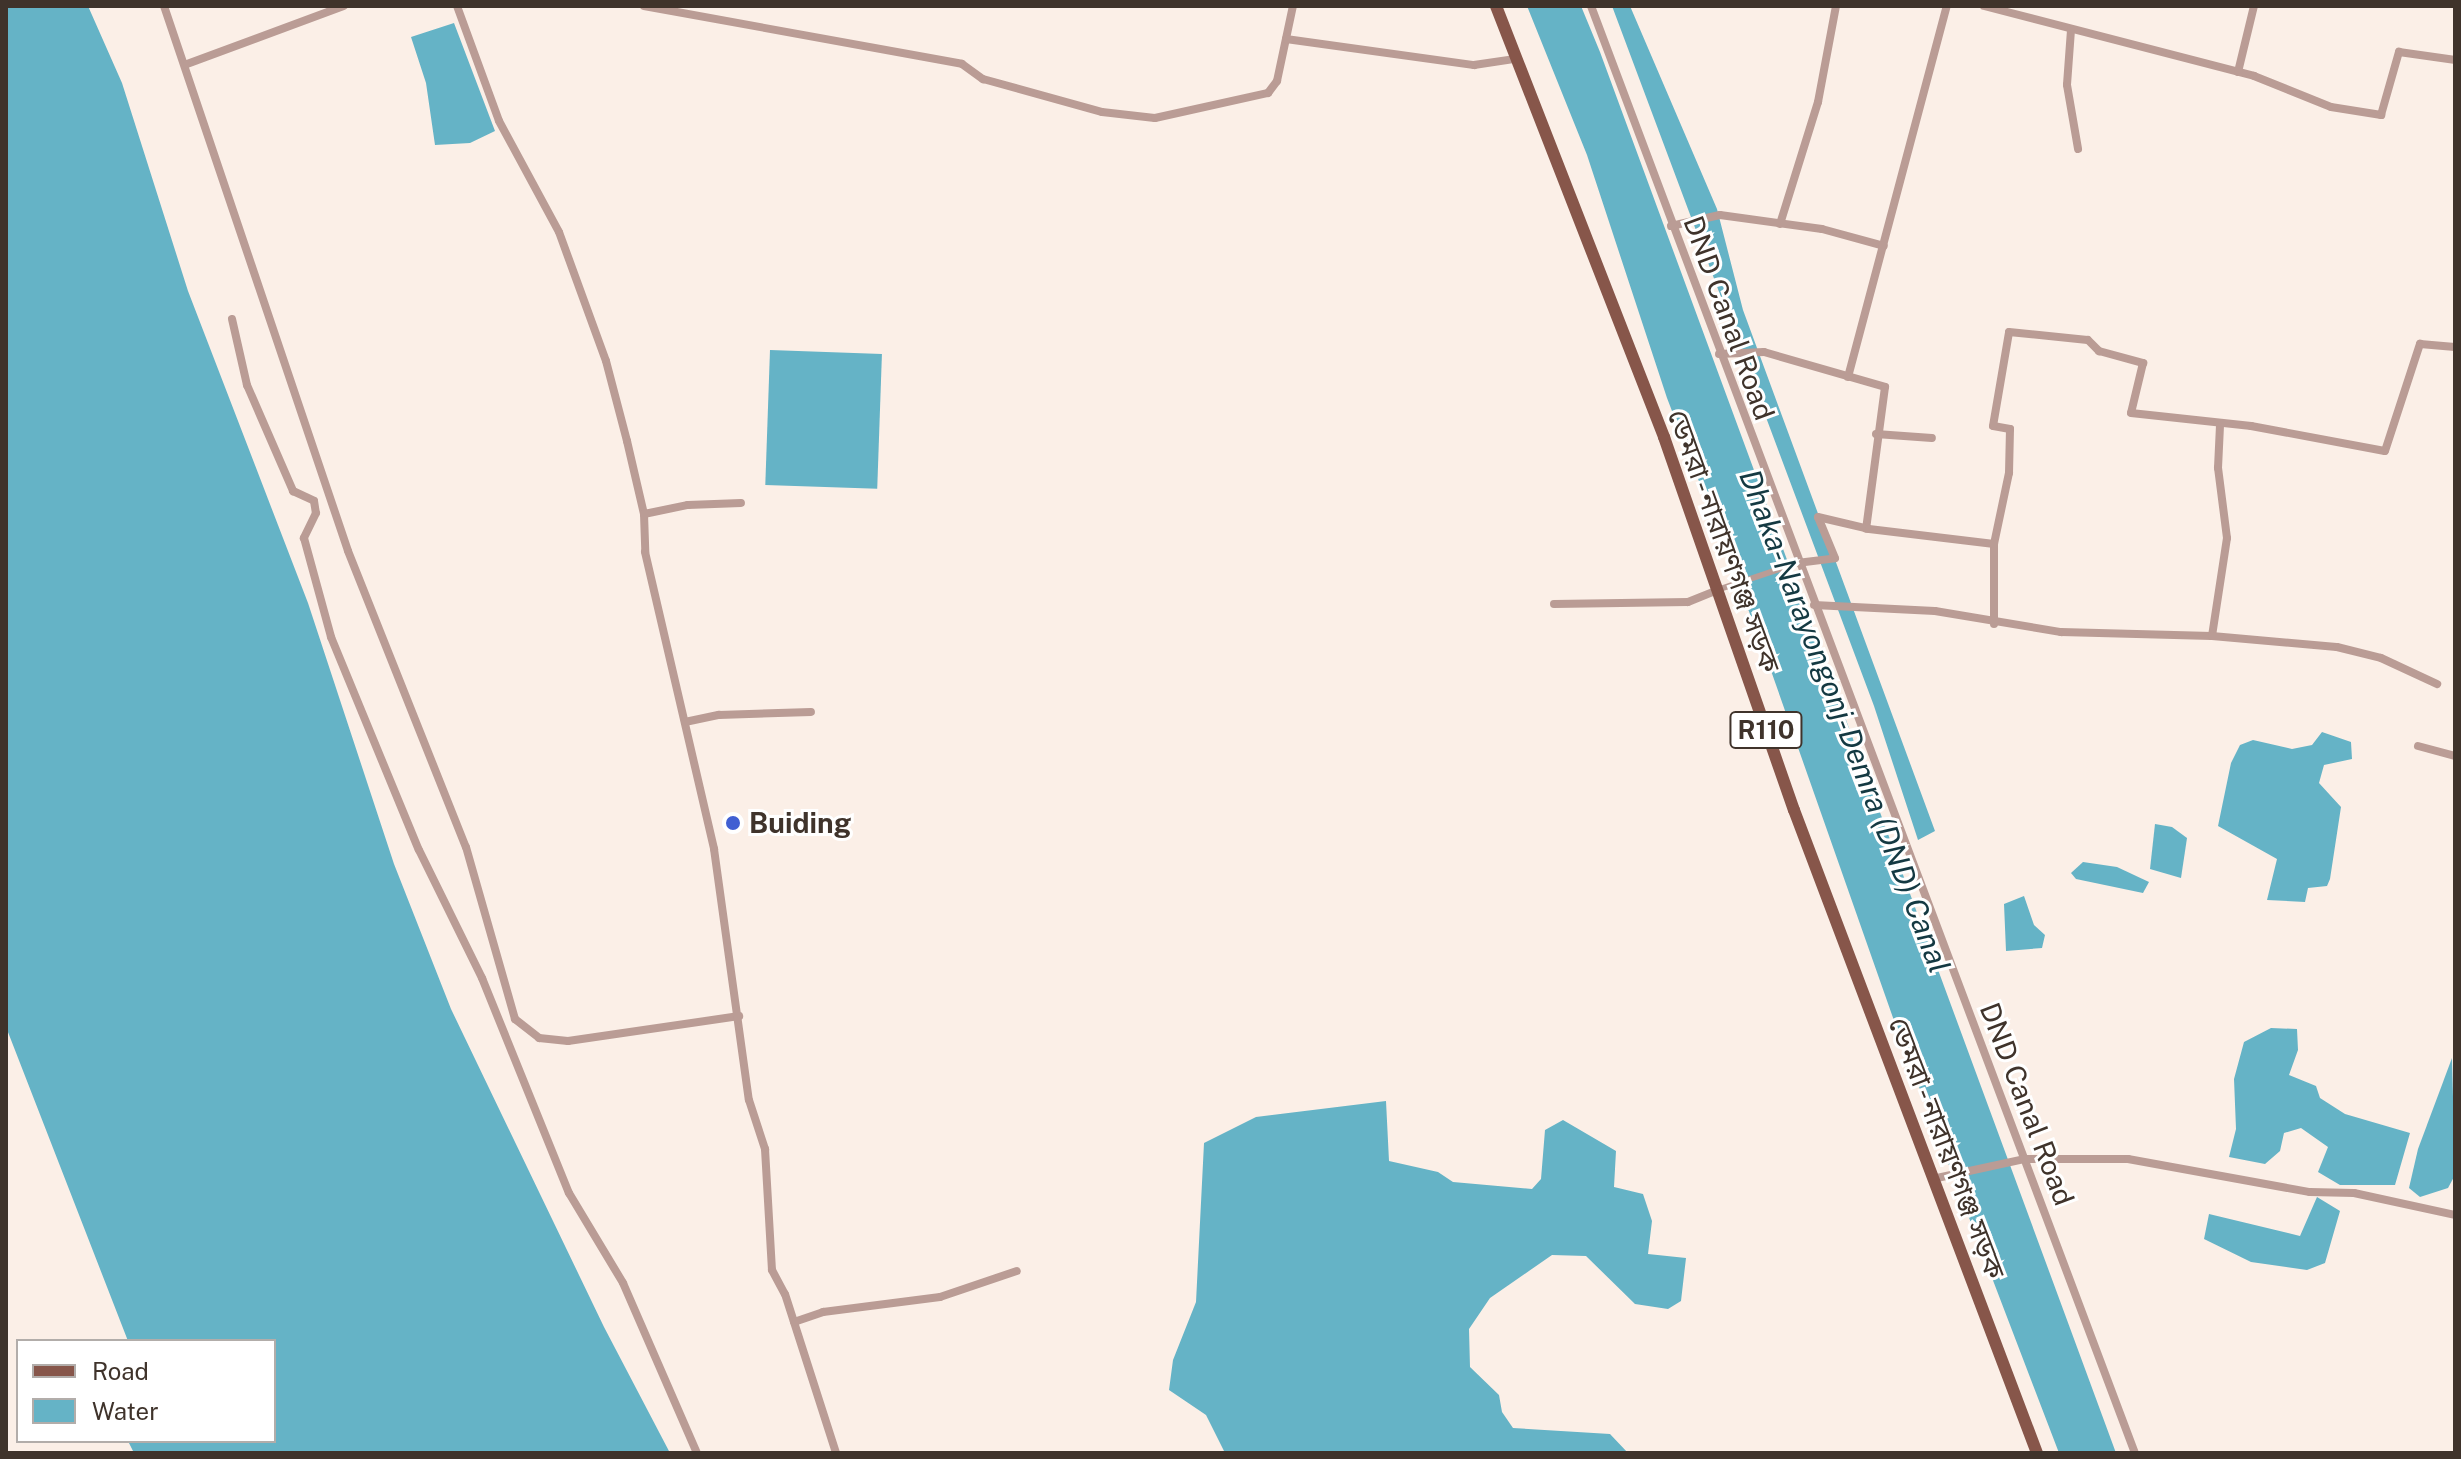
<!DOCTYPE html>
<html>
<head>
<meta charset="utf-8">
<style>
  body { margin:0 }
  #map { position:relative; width:2461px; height:1459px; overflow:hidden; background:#fbefe7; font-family:"Public Sans","Noto Sans Bengali",sans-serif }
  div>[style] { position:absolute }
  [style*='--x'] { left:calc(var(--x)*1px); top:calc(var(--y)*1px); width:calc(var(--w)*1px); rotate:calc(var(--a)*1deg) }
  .water>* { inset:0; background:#65b3c6; transform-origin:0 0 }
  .pedestrian>* { height:6px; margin:-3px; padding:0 3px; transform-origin:3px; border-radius:3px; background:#ba9c95 }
  .minor>* { height:8px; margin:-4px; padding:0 4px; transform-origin:4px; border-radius:4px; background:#ba9c95 }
  .primary>* { height:12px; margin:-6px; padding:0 6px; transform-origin:6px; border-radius:6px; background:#87564a }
  .dots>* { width:22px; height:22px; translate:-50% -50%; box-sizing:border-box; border:4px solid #fff; border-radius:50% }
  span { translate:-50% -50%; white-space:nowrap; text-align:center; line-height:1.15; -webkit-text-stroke:6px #fff; paint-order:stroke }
  .shield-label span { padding:2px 6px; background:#fff; border:2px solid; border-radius:6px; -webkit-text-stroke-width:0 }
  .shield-label { font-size:26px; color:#3f332b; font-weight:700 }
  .street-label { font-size:28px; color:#3f332b }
  .poi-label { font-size:28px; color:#3f332b; font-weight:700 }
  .left { translate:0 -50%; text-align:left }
  .water-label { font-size:30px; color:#143942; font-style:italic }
  .frame { position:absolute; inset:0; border:8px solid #3f332b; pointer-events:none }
  .legend { position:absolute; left:16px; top:1339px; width:260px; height:104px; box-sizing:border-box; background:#fff; border:2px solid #b2adaa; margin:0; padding:10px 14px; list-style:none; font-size:24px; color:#3f332b }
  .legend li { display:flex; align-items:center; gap:16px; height:40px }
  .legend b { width:40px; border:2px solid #b2adaa }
</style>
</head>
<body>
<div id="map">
  <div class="water">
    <i style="clip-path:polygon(6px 6px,88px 6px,122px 83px,188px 291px,308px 603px,394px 864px,451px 1009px,604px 1327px,670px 1453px,134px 1453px,128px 1441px,274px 1441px,274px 1341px,128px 1341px,6px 1027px)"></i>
    <i style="clip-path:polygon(1527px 6px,1581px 6px,1600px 52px,2116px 1453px,2059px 1453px,1898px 1032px,1763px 648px,1667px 398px,1587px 155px)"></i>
    <i style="clip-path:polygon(1612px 6px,1630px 6px,1717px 209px,1743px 310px,1935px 831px,1918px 840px,1874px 706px)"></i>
    <i style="clip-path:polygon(454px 23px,495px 131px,470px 143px,435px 145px,426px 83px,411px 37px)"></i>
    <i style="left:770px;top:350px;width:112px;height:135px;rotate:2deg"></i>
    <i style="clip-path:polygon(2322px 732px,2351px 742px,2352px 759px,2324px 765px,2319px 783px,2341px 807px,2330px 879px,2327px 886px,2308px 888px,2305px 902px,2267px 900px,2277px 859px,2218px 826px,2231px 763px,2240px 745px,2253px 740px,2292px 749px,2312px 745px)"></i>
    <i style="clip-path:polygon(2155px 824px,2172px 827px,2187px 838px,2181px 878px,2150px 869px)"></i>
    <i style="clip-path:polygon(2083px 862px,2117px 867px,2149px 882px,2143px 893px,2076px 879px,2071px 873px)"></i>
    <i style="clip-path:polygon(2024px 896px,2034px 925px,2045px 935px,2042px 948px,2006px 951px,2004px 904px)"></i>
    <i style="clip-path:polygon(2271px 1028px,2297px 1029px,2298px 1050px,2289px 1075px,2316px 1086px,2320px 1098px,2345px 1114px,2410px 1133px,2395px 1185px,2340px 1185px,2318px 1172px,2328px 1147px,2301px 1128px,2284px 1133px,2280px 1151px,2265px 1164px,2229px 1157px,2236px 1129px,2234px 1079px,2244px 1042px)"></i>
    <i style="clip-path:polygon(2452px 1058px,2455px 1175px,2448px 1188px,2420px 1197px,2409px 1188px,2418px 1149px)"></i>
    <i style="clip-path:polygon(1386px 1101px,1389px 1161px,1438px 1172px,1453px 1182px,1532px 1189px,1541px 1179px,1545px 1130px,1563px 1120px,1616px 1151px,1614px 1187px,1643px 1194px,1652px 1221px,1648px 1254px,1686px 1258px,1681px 1301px,1668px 1309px,1635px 1304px,1586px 1256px,1552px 1255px,1490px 1298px,1469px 1329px,1470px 1367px,1499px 1395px,1502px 1412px,1513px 1428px,1610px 1434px,1628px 1453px,1225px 1453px,1206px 1415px,1169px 1390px,1173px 1360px,1196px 1302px,1204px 1143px,1256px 1117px)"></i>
    <i style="clip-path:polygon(2317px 1197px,2340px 1211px,2325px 1263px,2307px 1270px,2251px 1262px,2204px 1239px,2209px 1214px,2300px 1236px)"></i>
  </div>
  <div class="pedestrian">
    <i style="--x:1717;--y:590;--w:84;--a:-18.6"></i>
  </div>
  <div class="minor">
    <i style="--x:164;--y:6;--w:575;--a:71.34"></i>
    <i style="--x:348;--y:551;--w:319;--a:68.3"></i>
    <i style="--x:466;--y:847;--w:179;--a:74.1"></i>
    <i style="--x:515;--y:1019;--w:31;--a:38"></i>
    <i style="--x:539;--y:1038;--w:29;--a:6"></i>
    <i style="--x:568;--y:1041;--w:173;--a:-8.3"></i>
    <i style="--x:457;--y:6;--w:122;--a:69.9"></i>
    <i style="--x:499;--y:121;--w:126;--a:61.6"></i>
    <i style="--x:559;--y:232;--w:137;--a:70"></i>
    <i style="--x:606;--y:361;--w:83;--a:75.3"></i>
    <i style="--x:627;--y:441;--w:75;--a:76.9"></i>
    <i style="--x:644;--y:514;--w:38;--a:88"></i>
    <i style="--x:645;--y:552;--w:305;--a:76.9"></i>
    <i style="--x:714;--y:849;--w:253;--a:82.1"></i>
    <i style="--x:749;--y:1100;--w:52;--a:71.9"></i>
    <i style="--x:765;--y:1149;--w:121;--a:86.7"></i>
    <i style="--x:772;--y:1270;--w:27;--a:62"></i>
    <i style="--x:785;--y:1294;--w:167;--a:72.2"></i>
    <i style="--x:644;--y:6;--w:323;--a:10.3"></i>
    <i style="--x:962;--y:64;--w:26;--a:36"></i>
    <i style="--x:983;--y:79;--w:123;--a:15.5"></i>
    <i style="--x:1102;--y:112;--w:53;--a:6.5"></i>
    <i style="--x:1155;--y:118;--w:116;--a:-12.5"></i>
    <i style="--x:1268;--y:93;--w:15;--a:-53"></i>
    <i style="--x:1277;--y:81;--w:77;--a:-78"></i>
    <i style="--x:1591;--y:6;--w:1546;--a:69.4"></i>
    <i style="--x:1984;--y:6;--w:279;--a:14.5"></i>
    <i style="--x:2254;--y:76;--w:83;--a:21.9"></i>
    <i style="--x:2331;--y:107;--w:51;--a:9.1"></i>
    <i style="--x:2381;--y:115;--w:66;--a:-74.1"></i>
    <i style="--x:2399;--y:52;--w:57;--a:8.1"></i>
    <i style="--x:2071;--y:30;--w:55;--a:94.2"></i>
    <i style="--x:2067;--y:85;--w:65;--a:80.2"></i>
    <i style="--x:1286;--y:39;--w:190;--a:7.9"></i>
    <i style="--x:1474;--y:65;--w:40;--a:-8.5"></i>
    <i style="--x:187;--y:64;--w:167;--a:-20.3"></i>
    <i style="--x:2238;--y:72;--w:68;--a:-76.4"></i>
    <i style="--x:1780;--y:224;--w:128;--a:-72.7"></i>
    <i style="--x:1818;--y:102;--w:98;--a:-79.4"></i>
    <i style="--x:1671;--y:226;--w:50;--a:-12.7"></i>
    <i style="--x:1720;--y:215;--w:103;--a:7.8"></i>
    <i style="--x:1822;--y:229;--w:64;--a:15.3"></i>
    <i style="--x:232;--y:319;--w:68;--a:77.2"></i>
    <i style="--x:247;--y:385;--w:116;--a:66.5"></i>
    <i style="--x:293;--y:491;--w:23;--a:25"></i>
    <i style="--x:314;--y:501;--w:12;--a:81"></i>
    <i style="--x:316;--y:513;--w:28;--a:116"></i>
    <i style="--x:304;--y:538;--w:103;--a:74.7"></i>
    <i style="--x:331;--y:637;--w:230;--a:67.6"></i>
    <i style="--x:419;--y:850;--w:143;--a:63.8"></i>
    <i style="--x:482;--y:978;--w:232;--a:68"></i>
    <i style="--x:569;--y:1193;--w:105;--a:59"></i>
    <i style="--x:623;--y:1283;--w:185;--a:66.5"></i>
    <i style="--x:1719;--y:354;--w:45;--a:-2.5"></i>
    <i style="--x:1764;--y:352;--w:126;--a:16.1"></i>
    <i style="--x:1885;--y:387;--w:143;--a:97.6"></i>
    <i style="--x:1848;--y:377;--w:384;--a:-75.1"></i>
    <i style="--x:1876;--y:434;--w:56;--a:4.1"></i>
    <i style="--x:644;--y:514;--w:45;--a:-11.6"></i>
    <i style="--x:688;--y:505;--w:53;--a:-2.2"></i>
    <i style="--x:1797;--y:563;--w:38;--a:-7"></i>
    <i style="--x:1835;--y:558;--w:44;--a:-112.5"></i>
    <i style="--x:1818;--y:517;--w:52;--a:13.2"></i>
    <i style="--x:1869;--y:529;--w:126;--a:6.8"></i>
    <i style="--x:1554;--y:604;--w:134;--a:-0.9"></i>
    <i style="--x:1688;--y:602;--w:31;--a:-22"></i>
    <i style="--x:1814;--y:605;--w:121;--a:2.8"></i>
    <i style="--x:1935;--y:611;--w:128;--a:9.5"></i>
    <i style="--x:2061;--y:632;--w:151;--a:1.5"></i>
    <i style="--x:2212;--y:636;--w:99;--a:-81.3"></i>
    <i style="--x:2227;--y:538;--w:71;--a:-97.3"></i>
    <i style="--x:2218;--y:468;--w:43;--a:-87.3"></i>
    <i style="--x:1994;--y:624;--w:80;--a:-90"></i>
    <i style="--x:1994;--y:544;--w:73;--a:-78.1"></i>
    <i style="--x:2009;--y:473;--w:44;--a:-88.7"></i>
    <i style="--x:2010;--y:429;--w:17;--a:-170"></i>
    <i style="--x:1993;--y:426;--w:95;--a:-80.3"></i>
    <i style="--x:2009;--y:332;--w:79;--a:5.8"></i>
    <i style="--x:2088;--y:340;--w:16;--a:45"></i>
    <i style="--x:2099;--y:351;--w:46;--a:15.3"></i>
    <i style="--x:2143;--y:363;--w:51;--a:103.5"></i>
    <i style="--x:2131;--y:413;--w:121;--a:6.2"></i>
    <i style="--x:2251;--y:426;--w:136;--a:10.6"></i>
    <i style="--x:2385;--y:451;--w:113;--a:-71.9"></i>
    <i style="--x:2420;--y:344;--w:35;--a:5"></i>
    <i style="--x:2212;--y:636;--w:125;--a:5"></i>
    <i style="--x:2337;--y:647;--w:45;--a:14"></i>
    <i style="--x:2381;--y:658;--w:62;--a:24.9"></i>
    <i style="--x:685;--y:722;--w:35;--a:-12"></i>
    <i style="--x:719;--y:715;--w:92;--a:-1.9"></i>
    <i style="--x:2418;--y:746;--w:38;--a:15"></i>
    <i style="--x:1937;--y:1178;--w:89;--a:-12.3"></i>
    <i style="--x:2024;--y:1159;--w:104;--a:0"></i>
    <i style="--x:2128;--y:1159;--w:185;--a:10.3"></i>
    <i style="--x:2310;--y:1192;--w:44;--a:1.3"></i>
    <i style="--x:2354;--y:1193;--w:103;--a:12.3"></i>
    <i style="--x:794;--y:1322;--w:31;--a:-19"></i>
    <i style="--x:823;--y:1312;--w:118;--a:-7.3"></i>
    <i style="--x:940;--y:1297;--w:81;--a:-18.7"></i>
  </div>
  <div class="primary">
    <i style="--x:1496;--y:6;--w:463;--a:68.7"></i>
    <i style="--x:1664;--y:437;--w:395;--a:70.8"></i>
    <i style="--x:1794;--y:810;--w:687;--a:69.3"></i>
  </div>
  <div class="dots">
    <i style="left:733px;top:823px;background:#415fd2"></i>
  </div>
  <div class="shield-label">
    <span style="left:1766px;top:730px">R110</span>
  </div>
  <div class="street-label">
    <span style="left:1729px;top:318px;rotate:70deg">DND Canal Road</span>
    <span style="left:1724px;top:541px;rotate:70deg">ডেমরা - নারায়ণগঞ্জ সড়ক</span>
    <span style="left:2027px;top:1104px;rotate:69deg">DND Canal Road</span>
    <span style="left:1947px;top:1148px;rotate:69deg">ডেমরা - নারায়ণগঞ্জ সড়ক</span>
  </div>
  <div class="poi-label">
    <span class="left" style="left:749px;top:823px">Buiding</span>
  </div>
  <div class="water-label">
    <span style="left:1845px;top:721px;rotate:69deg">Dhaka-Narayongonj-Demra (DND) Canal</span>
  </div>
  <div class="frame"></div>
  <ul class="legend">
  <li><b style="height:10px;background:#87564a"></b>Road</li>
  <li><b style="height:22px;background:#65b3c6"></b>Water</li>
  </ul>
</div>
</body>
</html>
